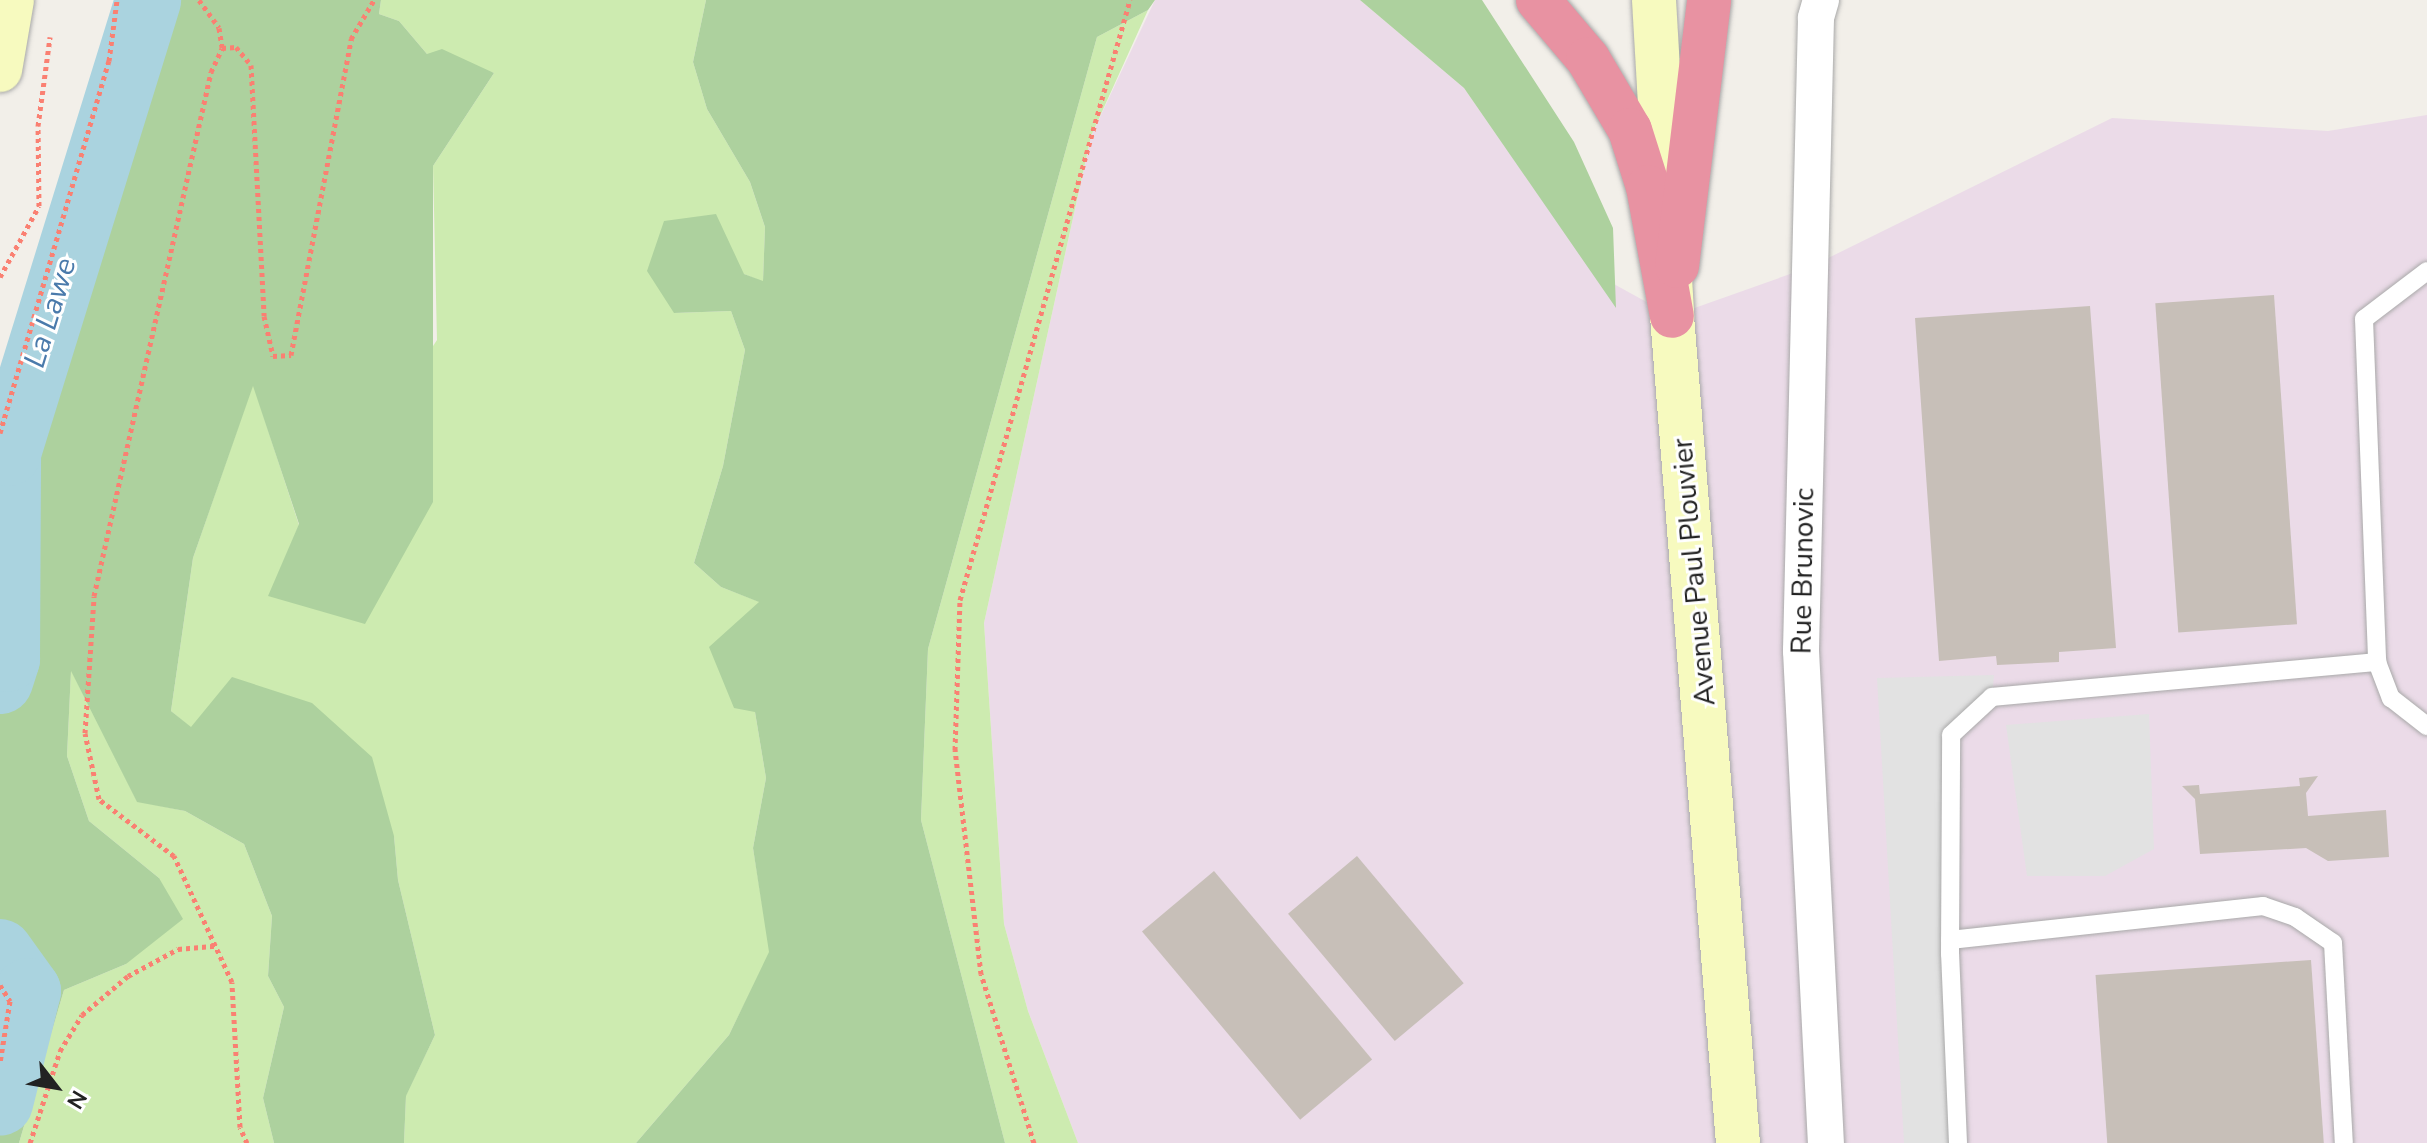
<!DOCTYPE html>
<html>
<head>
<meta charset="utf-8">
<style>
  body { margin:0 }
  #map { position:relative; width:2427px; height:1143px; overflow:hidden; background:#f2efe9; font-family:"Nunito Sans",sans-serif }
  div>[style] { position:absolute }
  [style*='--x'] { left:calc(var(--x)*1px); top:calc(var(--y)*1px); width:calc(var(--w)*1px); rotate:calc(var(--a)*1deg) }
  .industrial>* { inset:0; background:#ebdbe8 }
  .grass>* { inset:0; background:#cdebb0 }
  .forest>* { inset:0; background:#add19e }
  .parking>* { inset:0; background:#e2e2e2 }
  .river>* { height:66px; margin:-33px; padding:0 33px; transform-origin:33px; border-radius:33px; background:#aad3df }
  .building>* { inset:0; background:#c7bfb8; transform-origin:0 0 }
  .path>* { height:5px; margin-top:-2.5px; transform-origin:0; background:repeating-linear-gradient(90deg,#fa8072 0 4px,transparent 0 8px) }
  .roads { filter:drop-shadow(0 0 2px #a9a9a9) drop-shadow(0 0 2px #a9a9a9) }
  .lane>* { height:18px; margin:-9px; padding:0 9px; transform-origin:9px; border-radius:9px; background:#fff }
  .street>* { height:36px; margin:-18px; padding:0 18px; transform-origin:18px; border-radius:18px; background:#fff }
  .secondary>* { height:44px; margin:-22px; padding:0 22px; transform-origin:22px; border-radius:22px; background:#f7fabf }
  .highway>* { height:44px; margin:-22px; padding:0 22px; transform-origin:22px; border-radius:22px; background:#e892a2 }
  span { translate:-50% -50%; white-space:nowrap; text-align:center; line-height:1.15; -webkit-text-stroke:6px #fff; paint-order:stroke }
  .street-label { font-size:28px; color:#222 }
  .water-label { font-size:30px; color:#4a7aab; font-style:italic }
  .north { position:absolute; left:16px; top:1047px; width:80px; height:80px; -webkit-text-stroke:6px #fff; paint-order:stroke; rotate:121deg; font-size:22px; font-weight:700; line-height:32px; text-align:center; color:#222 }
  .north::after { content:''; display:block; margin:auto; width:28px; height:36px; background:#222; clip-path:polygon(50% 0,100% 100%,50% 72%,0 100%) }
</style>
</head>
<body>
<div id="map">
  <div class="industrial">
    <i style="clip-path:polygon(1155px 0,1360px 0,1464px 88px,1592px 272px,1672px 316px,1810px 267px,2112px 118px,2328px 131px,2427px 115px,2427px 1143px,1078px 1143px,1028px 1011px,1004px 924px,984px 623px,1091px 136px)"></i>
  </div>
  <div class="grass">
    <i style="clip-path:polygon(381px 0,706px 0,693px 62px,707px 109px,750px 182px,765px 227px,763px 282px,744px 274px,674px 313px,731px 311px,745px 350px,723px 466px,694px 563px,721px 587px,760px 602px,755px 712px,766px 778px,753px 848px,770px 952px,729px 1035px,636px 1143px,404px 1143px,406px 1095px,435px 1035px,398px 880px,394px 836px,191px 728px,171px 711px,193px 558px,253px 384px,299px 525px,269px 596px,437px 340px,433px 166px,494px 73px,427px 54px,399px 21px,379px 14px)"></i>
    <i style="clip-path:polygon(1148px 10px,1091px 136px,984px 623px,1004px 924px,1028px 1011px,1078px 1143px,1005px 1143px,921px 820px,928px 649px,1097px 37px)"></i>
    <i style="clip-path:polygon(71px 670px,137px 801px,185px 811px,244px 844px,272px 916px,268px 976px,284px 1007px,263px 1098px,274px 1143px,19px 1143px,64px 990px,126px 964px,159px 878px,89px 821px,67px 756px)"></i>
  </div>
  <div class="forest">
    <i style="clip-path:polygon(116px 0,381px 0,379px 14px,399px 21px,427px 54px,442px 49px,494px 73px,433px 166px,433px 502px,365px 624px,268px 596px,299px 524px,253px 386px,193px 558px,171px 711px,191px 727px,232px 677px,312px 703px,372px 757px,394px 836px,398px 880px,435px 1035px,406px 1096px,404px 1143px,274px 1143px,263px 1098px,284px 1007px,268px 976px,272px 916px,244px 844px,185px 811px,137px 802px,71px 671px,67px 756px,89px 821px,159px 878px,183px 919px,126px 964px,64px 990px,19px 1143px,0 1143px,0 381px,88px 128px)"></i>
    <i style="clip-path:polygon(706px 0,1155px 0,1148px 10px,1097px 37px,928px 649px,921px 820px,1005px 1143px,636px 1143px,729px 1035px,769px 952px,753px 848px,766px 778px,755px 712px,734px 708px,709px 647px,759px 602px,721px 587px,694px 563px,723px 466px,745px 350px,731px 311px,674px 313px,647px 271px,664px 221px,716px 214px,744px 274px,763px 281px,765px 227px,750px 182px,707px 109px,693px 62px)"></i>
    <i style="clip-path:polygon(1360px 0,1482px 0,1574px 142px,1613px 228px,1616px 308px,1464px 88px)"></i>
  </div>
  <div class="parking">
    <i style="clip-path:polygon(1994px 675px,1992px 697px,1951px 735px,1958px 1143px,1904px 1143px,1877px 678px)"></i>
    <i style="clip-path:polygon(2149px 714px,2154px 849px,2105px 876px,2027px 876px,2006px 725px)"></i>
  </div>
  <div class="river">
    <i style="--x:0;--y:681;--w:23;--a:-72"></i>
    <i style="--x:7;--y:659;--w:206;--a:-89.7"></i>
    <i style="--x:8;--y:453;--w:474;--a:-72.8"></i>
    <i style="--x:0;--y:952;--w:48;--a:54.3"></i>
    <i style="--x:28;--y:991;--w:115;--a:104"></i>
  </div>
  <div class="building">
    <i style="left:2274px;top:295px;width:330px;height:119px;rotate:86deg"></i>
    <i style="clip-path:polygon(2090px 306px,2116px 648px,2059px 652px,2059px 662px,1997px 665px,1996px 656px,1939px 661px,1915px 318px)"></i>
    <i style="clip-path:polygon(2318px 776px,2306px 793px,2308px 816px,2386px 810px,2389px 857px,2328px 861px,2306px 848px,2200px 854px,2195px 799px,2182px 786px,2199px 785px,2200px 794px,2300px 786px,2299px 778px)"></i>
    <i style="left:1357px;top:856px;width:166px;height:90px;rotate:50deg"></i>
    <i style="left:1214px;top:871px;width:246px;height:94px;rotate:50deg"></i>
    <i style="left:2311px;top:960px;width:184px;height:216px;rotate:86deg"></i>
  </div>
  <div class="path">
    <i style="--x:199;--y:0;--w:34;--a:54"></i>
    <i style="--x:219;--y:28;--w:20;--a:81"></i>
    <i style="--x:0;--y:277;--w:81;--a:-61.2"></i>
    <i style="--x:39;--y:206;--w:80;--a:-90.7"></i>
    <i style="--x:38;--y:126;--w:90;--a:-82.3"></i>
    <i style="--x:0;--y:433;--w:388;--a:-73.7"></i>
    <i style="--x:109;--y:61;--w:62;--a:-82.5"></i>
    <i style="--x:0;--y:985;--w:19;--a:58"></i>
    <i style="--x:10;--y:1001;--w:63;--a:99.2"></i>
    <i style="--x:30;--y:1143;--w:97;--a:-71.9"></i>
    <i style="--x:60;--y:1051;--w:42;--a:-58.6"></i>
    <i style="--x:82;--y:1015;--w:60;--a:-40.3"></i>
    <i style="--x:128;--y:976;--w:57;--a:-28.4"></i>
    <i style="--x:178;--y:949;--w:37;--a:-5"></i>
    <i style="--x:247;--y:1143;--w:17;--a:-114"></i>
    <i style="--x:240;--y:1127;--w:145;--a:-93.2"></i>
    <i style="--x:232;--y:982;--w:139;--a:-114.7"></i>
    <i style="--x:174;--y:856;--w:94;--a:-142.8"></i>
    <i style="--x:99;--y:799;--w:67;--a:-102"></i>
    <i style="--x:85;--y:733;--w:137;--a:-86.2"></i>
    <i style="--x:94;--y:596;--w:537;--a:-77.41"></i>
    <i style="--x:211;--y:72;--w:26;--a:-65"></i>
    <i style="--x:222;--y:48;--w:14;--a:-4"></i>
    <i style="--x:236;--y:47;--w:23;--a:50"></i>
    <i style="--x:251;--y:65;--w:251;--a:87"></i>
    <i style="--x:264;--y:316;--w:41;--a:77.3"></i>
    <i style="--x:273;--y:356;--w:18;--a:-3"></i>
    <i style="--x:291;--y:355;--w:322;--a:-79.2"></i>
    <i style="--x:351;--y:39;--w:45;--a:-59.5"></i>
    <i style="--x:1034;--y:1143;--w:177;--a:-107.4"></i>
    <i style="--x:981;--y:974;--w:226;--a:-96.6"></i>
    <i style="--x:955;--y:750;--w:150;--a:-88.1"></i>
    <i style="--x:960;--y:600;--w:624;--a:-74.18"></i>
  </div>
  <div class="roads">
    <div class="lane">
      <i style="--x:2427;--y:271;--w:79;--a:142.7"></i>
      <i style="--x:2364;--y:319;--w:343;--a:87.8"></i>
      <i style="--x:2377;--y:662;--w:39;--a:69"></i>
      <i style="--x:2391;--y:698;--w:46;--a:37.9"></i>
      <i style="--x:1950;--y:940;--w:315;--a:-6.2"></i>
      <i style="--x:2263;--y:906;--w:34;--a:19"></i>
      <i style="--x:2295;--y:917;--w:46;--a:34.4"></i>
      <i style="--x:2333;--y:943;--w:200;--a:86.9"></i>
      <i style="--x:1958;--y:1143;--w:189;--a:-92.4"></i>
      <i style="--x:1950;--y:954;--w:219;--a:-89.7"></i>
      <i style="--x:1951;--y:735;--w:56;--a:-42.8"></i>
      <i style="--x:1992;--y:697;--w:387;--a:-5.2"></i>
    </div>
    <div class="street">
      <i style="--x:1821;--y:0;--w:19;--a:106"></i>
      <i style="--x:1816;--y:18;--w:633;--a:91.36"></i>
      <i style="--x:1801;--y:651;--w:493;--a:87.1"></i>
    </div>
    <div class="secondary">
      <i style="--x:1654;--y:0;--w:317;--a:86.7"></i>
      <i style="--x:1672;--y:316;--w:830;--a:85.44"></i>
      <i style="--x:0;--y:70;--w:71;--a:-80.3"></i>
    </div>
    <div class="highway">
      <i style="--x:1538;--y:0;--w:77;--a:49.7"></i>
      <i style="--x:1588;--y:59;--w:82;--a:59.4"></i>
      <i style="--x:1630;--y:130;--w:60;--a:72.5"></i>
      <i style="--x:1648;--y:187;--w:131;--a:79.5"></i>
      <i style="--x:1677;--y:266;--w:268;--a:-83.1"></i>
    </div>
  </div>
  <div class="street-label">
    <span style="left:1803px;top:571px;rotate:-89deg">Rue Brunovic</span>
    <span style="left:1694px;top:572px;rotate:-95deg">Avenue Paul Plouvier</span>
  </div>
  <div class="water-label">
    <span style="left:51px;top:313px;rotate:-73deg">La Lawe</span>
  </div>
  <div class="north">N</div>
</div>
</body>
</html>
